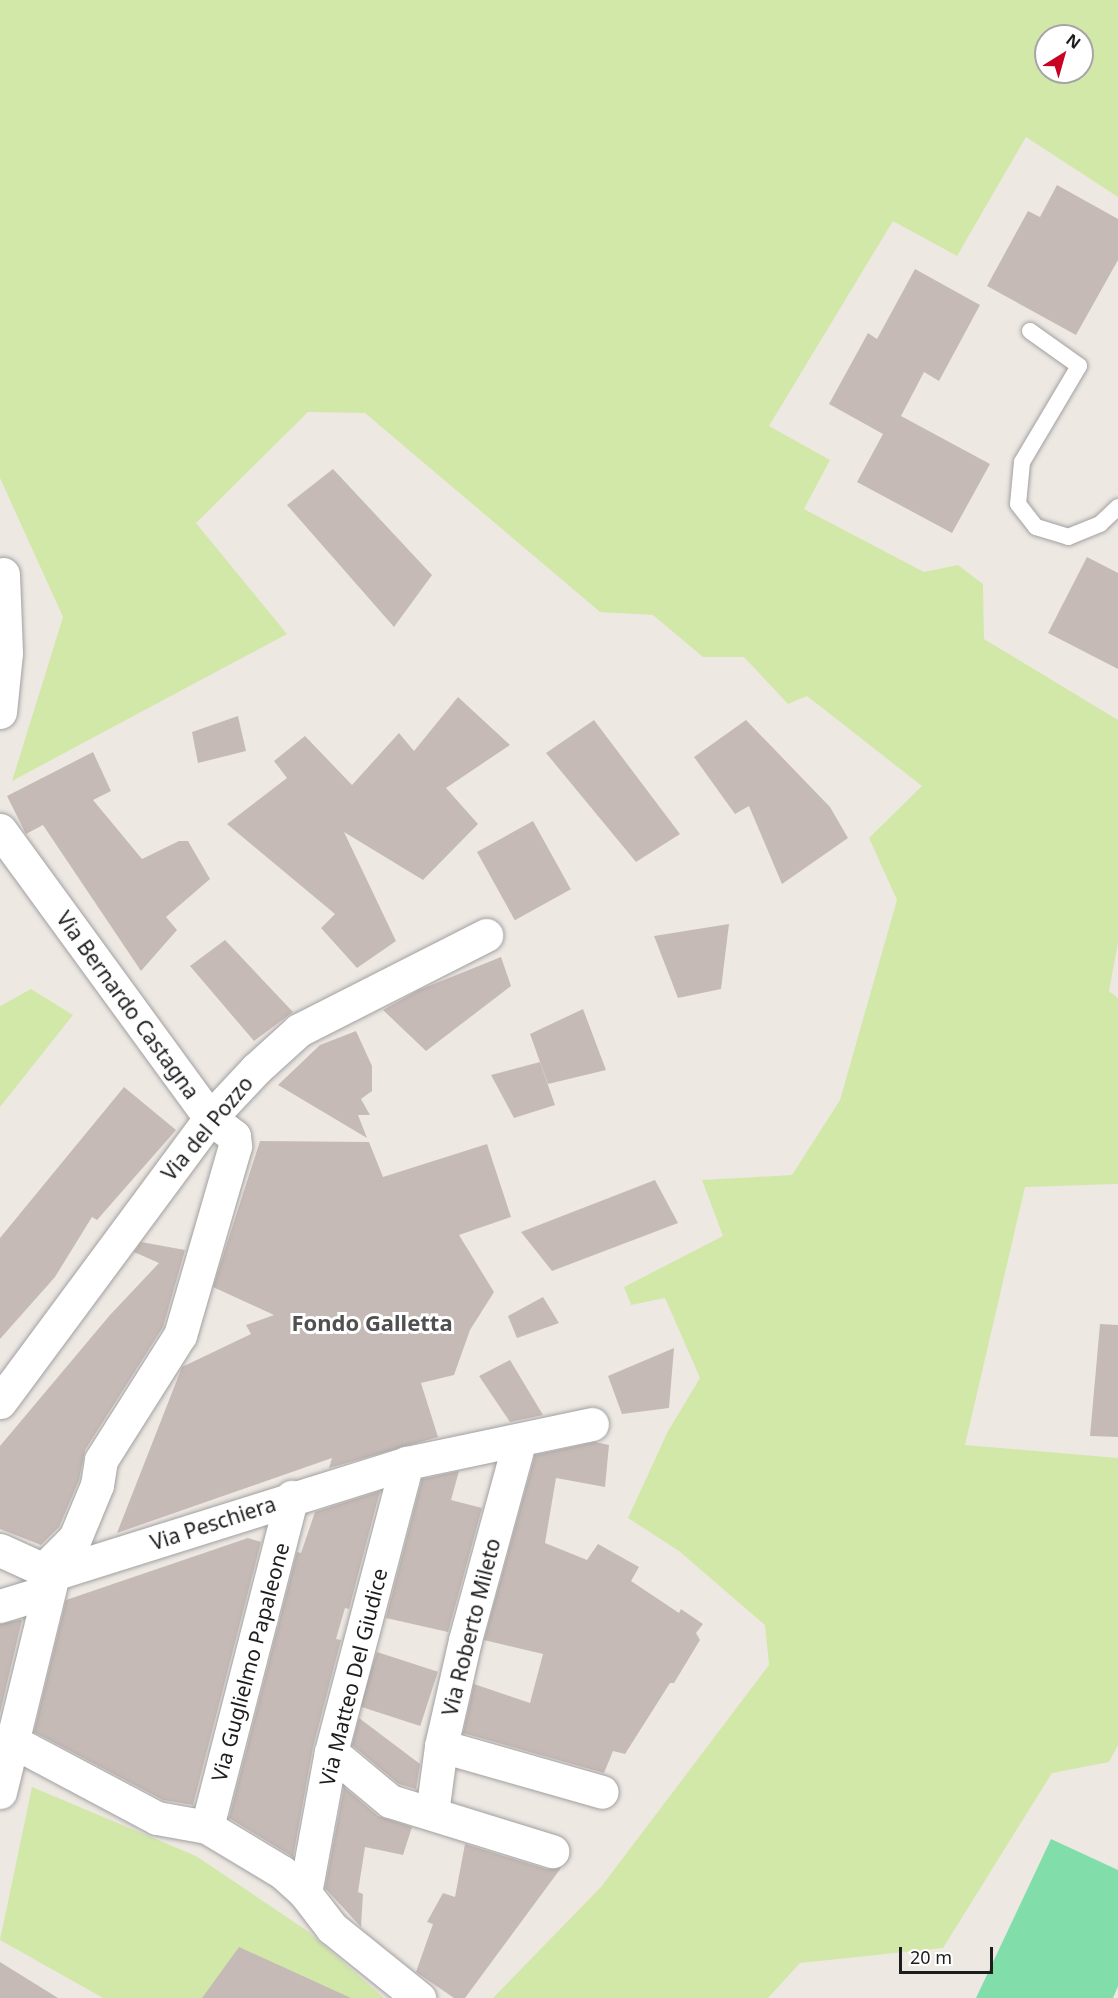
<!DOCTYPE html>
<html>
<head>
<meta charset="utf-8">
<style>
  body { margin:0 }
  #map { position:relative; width:1118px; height:1998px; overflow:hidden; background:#eee8e3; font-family:"Noto Sans",sans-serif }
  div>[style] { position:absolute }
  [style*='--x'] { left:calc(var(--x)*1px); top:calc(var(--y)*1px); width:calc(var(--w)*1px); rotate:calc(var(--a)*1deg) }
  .grass>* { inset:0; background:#d2e8a9 }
  .pitch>* { inset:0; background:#81ddaa }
  .building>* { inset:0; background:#c6bab6; transform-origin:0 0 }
  .roads { filter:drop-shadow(0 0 2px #a1a1a1) drop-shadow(0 0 2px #a1a1a1) }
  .lane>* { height:16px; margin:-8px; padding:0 8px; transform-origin:8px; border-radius:8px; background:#fff }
  .street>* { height:33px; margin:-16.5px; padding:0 16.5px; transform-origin:16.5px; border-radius:16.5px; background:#fff }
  span { translate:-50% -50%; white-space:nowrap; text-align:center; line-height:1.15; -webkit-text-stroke:6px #fff; paint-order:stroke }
  .street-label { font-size:21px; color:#1d1d1d }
  .neighbourhood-label { font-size:22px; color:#505050; font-weight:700 }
  .north { position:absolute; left:1034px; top:24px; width:60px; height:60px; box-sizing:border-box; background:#fff; border:2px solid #a5a5a5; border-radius:50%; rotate:37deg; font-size:16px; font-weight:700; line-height:24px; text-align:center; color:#1d1d1d }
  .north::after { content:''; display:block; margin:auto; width:21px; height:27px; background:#c80222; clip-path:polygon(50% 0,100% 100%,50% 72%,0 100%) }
  .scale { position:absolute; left:899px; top:1947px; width:94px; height:27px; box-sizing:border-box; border:3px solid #1d1d1d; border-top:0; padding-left:8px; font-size:18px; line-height:21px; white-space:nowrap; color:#1d1d1d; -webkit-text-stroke:4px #fff; paint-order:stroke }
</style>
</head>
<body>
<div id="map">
  <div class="grass">
    <i style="clip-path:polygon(evenodd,0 0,1118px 0,1118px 197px,1026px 137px,957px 256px,893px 221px,769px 426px,830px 460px,804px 509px,924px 572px,958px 565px,983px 584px,984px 639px,1118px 720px,1118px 943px,1109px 991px,1118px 998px,1118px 1184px,1025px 1187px,965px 1445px,1118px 1458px,1118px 1745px,1109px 1762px,1052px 1773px,943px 1948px,800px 1963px,768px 1998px,493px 1998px,601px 1887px,769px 1665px,765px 1625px,679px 1551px,628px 1518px,668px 1431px,700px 1378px,665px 1298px,631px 1305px,624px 1287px,723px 1236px,702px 1180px,792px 1175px,840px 1100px,897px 900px,869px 838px,922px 786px,807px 696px,788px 704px,744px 657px,703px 657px,653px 615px,600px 612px,365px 413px,308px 412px,196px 523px,287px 634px,12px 781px,63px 617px,0 478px,0 0,1046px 36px,1082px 36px,1082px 72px,1046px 72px,1046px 36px)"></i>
    <i style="clip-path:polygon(31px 989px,73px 1015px,0 1107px,0 1006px)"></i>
    <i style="clip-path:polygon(32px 1787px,196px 1856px,306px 1930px,384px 1998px,103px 1998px,0 1940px)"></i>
  </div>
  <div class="pitch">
    <i style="clip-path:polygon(1051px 1839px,1118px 1870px,1118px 1986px,1113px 1998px,976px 1998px)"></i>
  </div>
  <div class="building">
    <i style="clip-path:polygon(1057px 185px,1118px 219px,1118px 260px,1076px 335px,987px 286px,1028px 211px,1040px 217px)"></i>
    <i style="clip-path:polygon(915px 269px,980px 305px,939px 381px,924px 372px,901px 416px,990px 464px,952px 533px,857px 482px,883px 434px,829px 404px,868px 333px,877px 339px)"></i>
    <i style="clip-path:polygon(333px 469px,432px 575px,394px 627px,287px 505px)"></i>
    <i style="clip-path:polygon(1087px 557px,1118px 573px,1118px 669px,1048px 633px)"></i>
    <i style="clip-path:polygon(458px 697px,510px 745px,446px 788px,478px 824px,423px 880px,344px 832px,396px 941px,357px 968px,321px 928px,335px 914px,227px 824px,287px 778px,274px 761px,305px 736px,352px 785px,399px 733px,414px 751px)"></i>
    <i style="clip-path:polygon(238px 716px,246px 751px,198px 763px,192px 732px)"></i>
    <i style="clip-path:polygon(594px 720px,680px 834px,636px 862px,546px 753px)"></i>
    <i style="clip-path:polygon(746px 720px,830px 807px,848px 838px,782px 884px,749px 806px,735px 814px,694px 757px)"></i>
    <i style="clip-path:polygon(93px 752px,111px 791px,93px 800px,142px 859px,179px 841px,188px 841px,210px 879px,166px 917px,177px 930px,141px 971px,43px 825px,26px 834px,7px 796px)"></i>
    <i style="left:533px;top:821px;width:78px;height:64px;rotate:61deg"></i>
    <i style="clip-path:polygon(729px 924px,721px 989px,678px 998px,654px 936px)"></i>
    <i style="clip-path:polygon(225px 940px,293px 1012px,254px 1041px,190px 966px)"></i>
    <i style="clip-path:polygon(501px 957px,511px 986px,426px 1051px,383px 1010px,419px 990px)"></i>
    <i style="clip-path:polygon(583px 1009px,606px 1070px,548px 1084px,530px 1034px)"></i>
    <i style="clip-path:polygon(356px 1031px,372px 1066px,372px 1091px,361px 1099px,370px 1115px,358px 1115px,367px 1138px,278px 1085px,320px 1045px)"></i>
    <i style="clip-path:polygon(540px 1062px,555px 1105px,514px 1118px,491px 1075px)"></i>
    <i style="clip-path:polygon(124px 1087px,176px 1130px,97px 1220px,92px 1217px,55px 1277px,0 1339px,0 1238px)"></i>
    <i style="clip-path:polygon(260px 1141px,369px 1142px,383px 1177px,487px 1144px,511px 1217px,459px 1235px,494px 1292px,470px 1330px,454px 1375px,421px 1383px,438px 1437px,329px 1468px,332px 1458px,117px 1533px,182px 1367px,251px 1334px,246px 1325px,274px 1315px,213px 1287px)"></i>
    <i style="clip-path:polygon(655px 1180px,678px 1223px,552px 1271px,521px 1232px)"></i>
    <i style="clip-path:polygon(141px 1242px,185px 1250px,163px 1327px,85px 1450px,79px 1480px,59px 1527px,41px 1545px,0 1529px,0 1446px,110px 1315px,159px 1263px,134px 1252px)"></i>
    <i style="clip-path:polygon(543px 1297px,559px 1323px,517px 1338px,508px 1316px)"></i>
    <i style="clip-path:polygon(1100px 1324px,1118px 1325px,1118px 1437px,1090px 1436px)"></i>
    <i style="clip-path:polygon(674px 1348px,669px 1408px,622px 1414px,608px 1376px)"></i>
    <i style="clip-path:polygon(510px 1360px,543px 1415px,510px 1422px,479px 1376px)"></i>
    <i style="clip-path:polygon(595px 1442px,609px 1445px,605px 1487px,556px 1478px,545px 1543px,587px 1560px,598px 1544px,639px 1567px,631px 1581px,679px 1613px,681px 1609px,703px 1624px,696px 1633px,700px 1640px,674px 1683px,670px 1683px,625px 1754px,613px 1751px,604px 1773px,463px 1733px,474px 1684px,530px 1703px,543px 1654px,484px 1640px,535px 1455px)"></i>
    <i style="clip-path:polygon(459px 1471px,451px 1500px,482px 1508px,448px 1632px,386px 1618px,422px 1479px)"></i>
    <i style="clip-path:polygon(380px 1491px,349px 1609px,345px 1608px,336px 1639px,341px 1640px,313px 1747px,293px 1857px,229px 1818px,297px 1552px,301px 1553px,315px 1512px)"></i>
    <i style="clip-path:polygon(248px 1538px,261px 1542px,193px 1805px,163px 1800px,34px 1732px,66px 1600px)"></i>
    <i style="clip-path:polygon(19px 1620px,22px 1620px,0 1713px,0 1624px)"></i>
    <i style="left:377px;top:1652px;width:64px;height:57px;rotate:18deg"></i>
    <i style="clip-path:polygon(359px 1718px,420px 1764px,416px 1789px,399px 1784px,352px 1745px)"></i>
    <i style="clip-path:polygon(344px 1787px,378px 1816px,412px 1827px,403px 1855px,365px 1847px,358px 1892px,363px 1894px,361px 1927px,325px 1888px)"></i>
    <i style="clip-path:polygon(465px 1844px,546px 1869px,561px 1868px,465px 1998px,454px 1998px,416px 1972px,433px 1924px,427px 1922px,443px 1893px,455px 1897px)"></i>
    <i style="clip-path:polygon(239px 1947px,351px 1998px,202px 1998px)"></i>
    <i style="clip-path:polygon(0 1962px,58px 1998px,0 1998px)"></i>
  </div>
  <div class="roads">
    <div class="lane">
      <i style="--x:1030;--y:331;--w:60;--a:35.5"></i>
      <i style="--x:1079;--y:366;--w:112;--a:120.7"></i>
      <i style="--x:1022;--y:462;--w:42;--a:95.4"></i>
      <i style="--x:1018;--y:504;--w:29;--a:52"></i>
      <i style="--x:1036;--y:527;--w:34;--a:17"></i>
      <i style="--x:1068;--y:537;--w:35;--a:-22"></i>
      <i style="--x:1100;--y:524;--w:25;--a:-43"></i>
    </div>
    <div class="street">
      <i style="--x:0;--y:712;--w:59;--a:-84.2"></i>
      <i style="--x:6;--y:653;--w:79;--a:-92.2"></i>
      <i style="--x:0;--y:830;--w:356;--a:53.9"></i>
      <i style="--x:210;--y:1118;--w:30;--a:37"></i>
      <i style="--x:234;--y:1136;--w:10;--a:84"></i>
      <i style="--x:235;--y:1146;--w:197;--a:106.2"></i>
      <i style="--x:180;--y:1335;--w:148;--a:122.3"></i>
      <i style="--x:101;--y:1460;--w:25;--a:99"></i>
      <i style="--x:97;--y:1485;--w:57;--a:112.5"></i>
      <i style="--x:75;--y:1538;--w:42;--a:135"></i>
      <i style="--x:0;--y:1402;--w:353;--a:-53.5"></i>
      <i style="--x:210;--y:1118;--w:67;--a:-46.8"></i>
      <i style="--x:256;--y:1069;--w:58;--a:-42.2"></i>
      <i style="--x:299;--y:1030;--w:210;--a:-26.9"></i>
      <i style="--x:0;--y:1550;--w:58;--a:24.4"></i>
      <i style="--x:53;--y:1574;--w:371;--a:-17.4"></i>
      <i style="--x:407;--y:1463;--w:189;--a:-11.9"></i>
      <i style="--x:0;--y:1606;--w:51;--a:-17"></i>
      <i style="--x:10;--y:1740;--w:166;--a:28"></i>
      <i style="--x:157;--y:1818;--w:51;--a:10.2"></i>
      <i style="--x:207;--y:1827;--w:87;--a:31"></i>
      <i style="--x:282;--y:1872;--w:31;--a:42"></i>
      <i style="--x:305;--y:1893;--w:44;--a:52.4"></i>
      <i style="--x:332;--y:1928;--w:112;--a:38.8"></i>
      <i style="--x:441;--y:1746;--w:167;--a:15.9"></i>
      <i style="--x:331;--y:1752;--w:77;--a:39.7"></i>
      <i style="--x:390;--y:1801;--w:170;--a:17.2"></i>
      <i style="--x:0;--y:1792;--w:224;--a:-76.3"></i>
      <i style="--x:432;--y:1813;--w:68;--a:-82.3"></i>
      <i style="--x:441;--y:1746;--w:109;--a:-77.2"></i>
      <i style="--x:465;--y:1640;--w:205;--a:-74.7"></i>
      <i style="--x:207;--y:1827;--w:341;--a:-75.6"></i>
      <i style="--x:305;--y:1893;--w:143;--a:-79.6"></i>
      <i style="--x:331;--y:1752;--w:299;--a:-75.3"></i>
    </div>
  </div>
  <div class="street-label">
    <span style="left:128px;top:1005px;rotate:54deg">Via Bernardo Castagna</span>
    <span style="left:207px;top:1128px;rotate:-50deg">Via del Pozzo</span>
    <span style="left:213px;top:1523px;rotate:-18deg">Via Peschiera</span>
    <span style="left:471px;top:1627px;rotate:-76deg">Via Roberto Mileto</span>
    <span style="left:250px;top:1662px;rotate:-75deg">Via Guglielmo Papaleone</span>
    <span style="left:353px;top:1677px;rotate:-76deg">Via Matteo Del Giudice</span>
  </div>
  <div class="neighbourhood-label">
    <span style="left:372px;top:1323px">Fondo Galletta</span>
  </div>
  <div class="north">N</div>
  <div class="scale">20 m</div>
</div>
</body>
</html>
